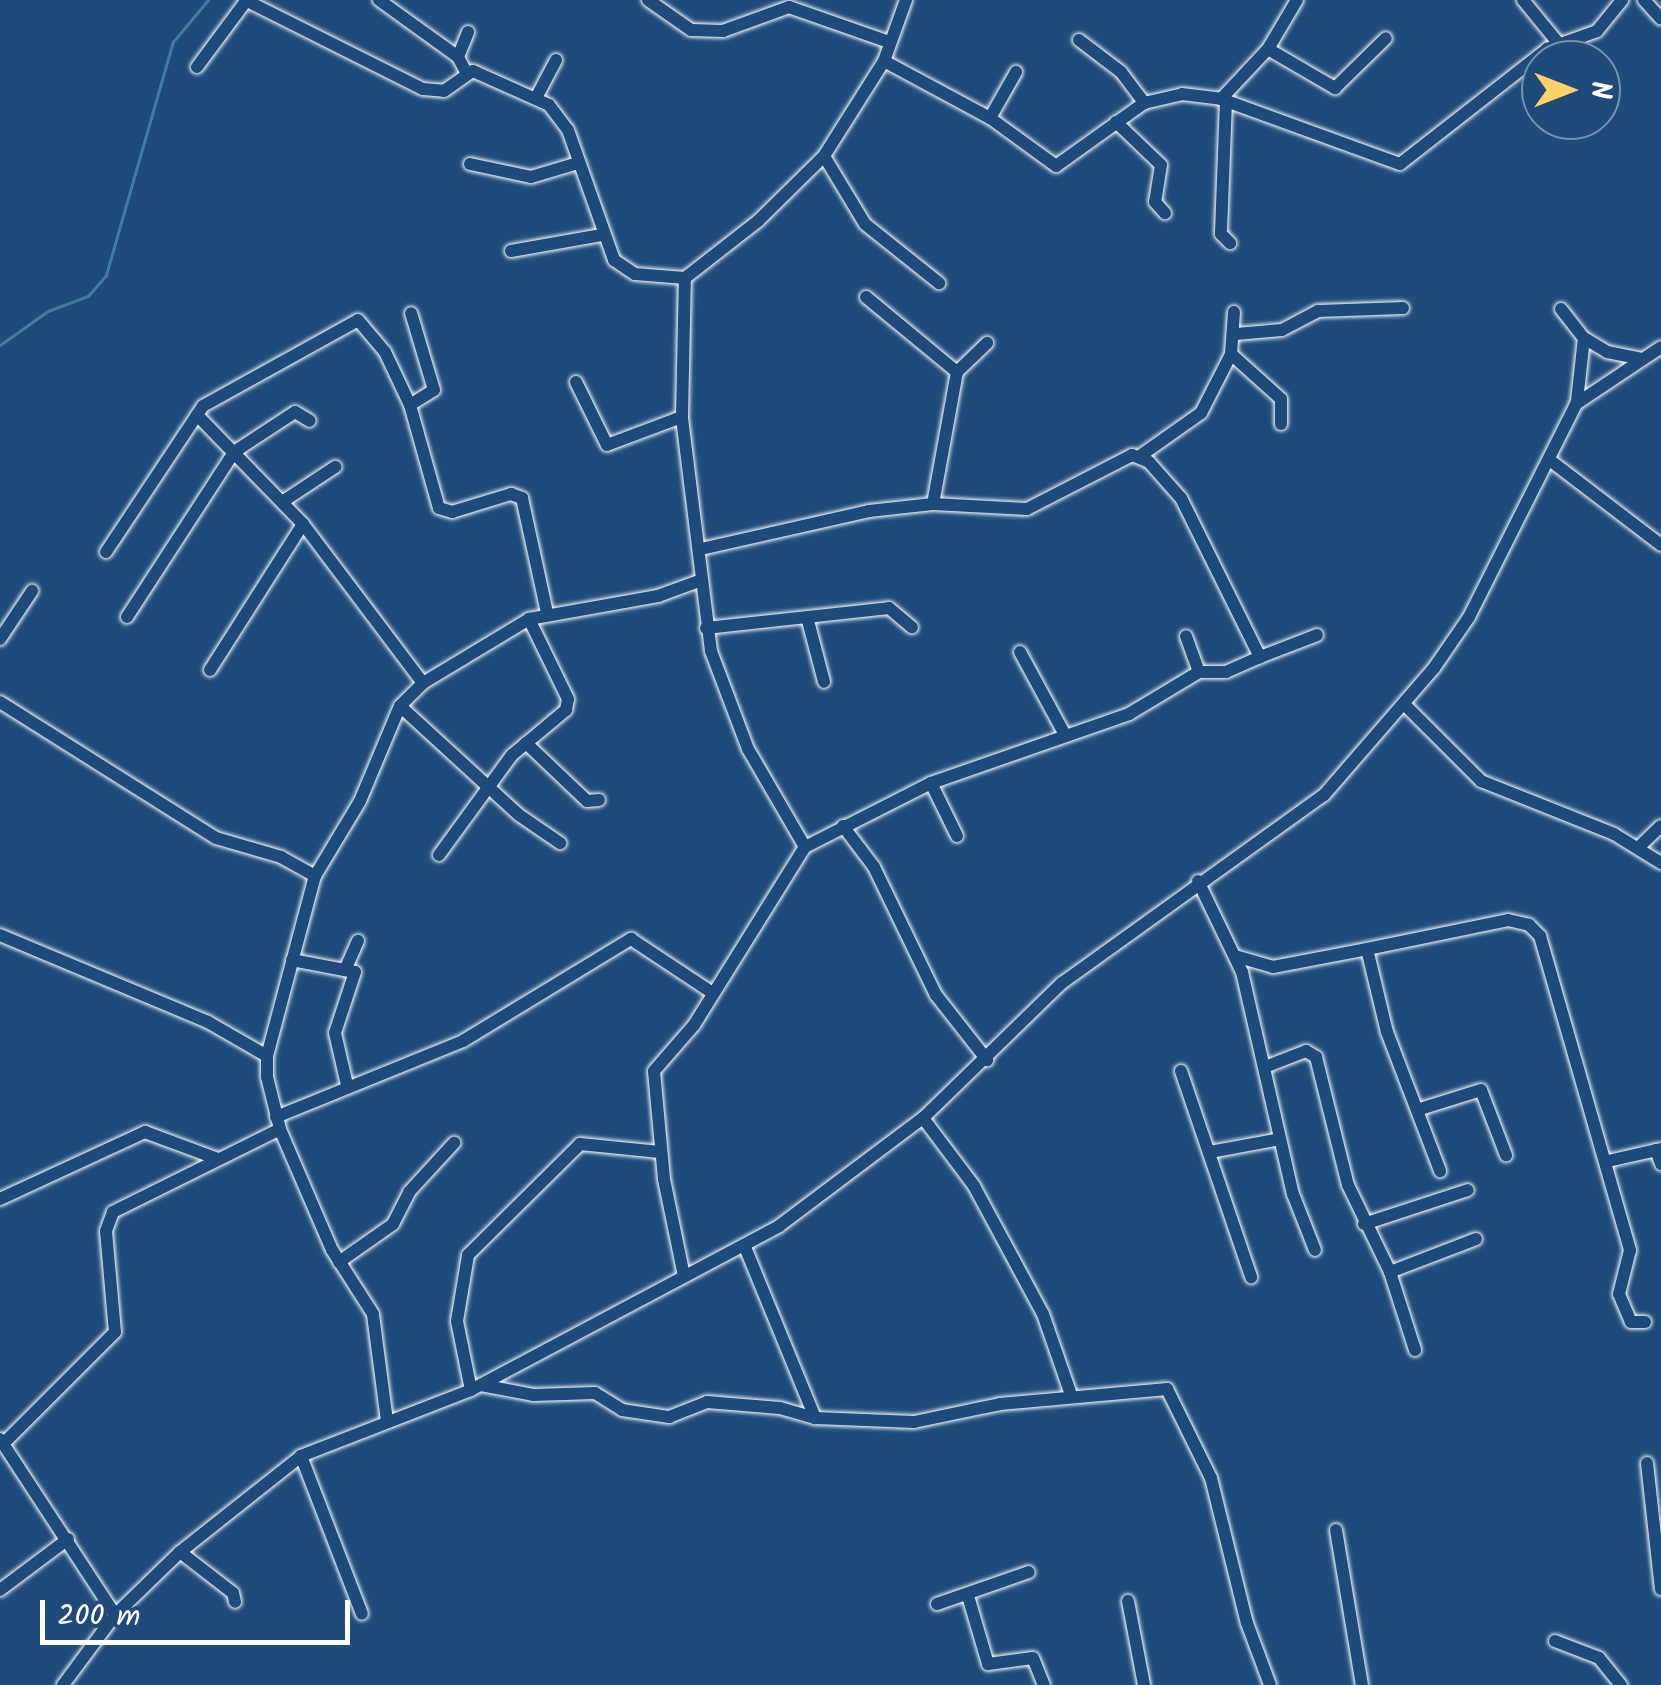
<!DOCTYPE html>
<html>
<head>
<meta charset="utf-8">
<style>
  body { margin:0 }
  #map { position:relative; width:1661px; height:1685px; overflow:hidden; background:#1f4a7a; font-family:Kalam,sans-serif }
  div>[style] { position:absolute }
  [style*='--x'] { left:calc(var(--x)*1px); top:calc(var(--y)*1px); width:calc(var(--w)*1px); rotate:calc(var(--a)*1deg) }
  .stream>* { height:2.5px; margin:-1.25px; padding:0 1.25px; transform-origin:1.25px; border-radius:1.25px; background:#447ba1 }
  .roads { filter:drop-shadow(0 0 2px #fff) drop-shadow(0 0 2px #fff) }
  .minor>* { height:12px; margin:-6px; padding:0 6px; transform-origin:6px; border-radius:6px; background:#1f4a7a }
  span { translate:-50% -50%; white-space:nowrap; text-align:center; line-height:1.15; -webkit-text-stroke:8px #1f4a7a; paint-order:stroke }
  .north { position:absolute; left:1521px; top:40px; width:100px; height:100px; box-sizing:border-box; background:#1f4a7a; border:2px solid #7992af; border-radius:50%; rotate:90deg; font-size:28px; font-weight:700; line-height:40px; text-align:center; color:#fff }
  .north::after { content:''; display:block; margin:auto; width:35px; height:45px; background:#ffd166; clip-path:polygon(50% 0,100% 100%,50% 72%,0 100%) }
  .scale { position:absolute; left:40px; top:1600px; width:310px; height:45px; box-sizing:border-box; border:5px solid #fff; border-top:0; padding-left:12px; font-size:30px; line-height:35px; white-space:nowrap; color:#fff; -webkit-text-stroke:8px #1f4a7a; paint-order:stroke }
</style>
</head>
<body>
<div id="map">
  <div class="stream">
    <i style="--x:0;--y:345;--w:59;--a:-35.3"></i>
    <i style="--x:48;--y:311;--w:43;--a:-20.6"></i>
    <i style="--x:88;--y:296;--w:28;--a:-49"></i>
    <i style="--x:106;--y:275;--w:242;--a:-74"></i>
    <i style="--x:173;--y:42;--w:55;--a:-50.2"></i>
  </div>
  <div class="roads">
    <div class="minor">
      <i style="--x:245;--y:0;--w:199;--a:26.6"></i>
      <i style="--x:423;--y:89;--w:21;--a:5"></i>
      <i style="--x:444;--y:91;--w:35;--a:-35"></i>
      <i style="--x:473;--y:71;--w:83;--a:24.1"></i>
      <i style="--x:549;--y:105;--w:31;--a:53"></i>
      <i style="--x:568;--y:130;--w:138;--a:70.5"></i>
      <i style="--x:614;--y:260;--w:25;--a:34"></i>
      <i style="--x:635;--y:274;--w:50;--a:4.6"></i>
      <i style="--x:379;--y:0;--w:97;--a:35.8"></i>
      <i style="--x:458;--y:57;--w:17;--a:62"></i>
      <i style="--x:648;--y:0;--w:52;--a:34.9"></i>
      <i style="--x:691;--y:30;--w:32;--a:2"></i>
      <i style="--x:723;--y:31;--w:70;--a:-20"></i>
      <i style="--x:789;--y:7;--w:106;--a:19.3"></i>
      <i style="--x:1523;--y:0;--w:57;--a:50.7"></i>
      <i style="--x:1644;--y:0;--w:25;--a:48"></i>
      <i style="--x:1079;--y:40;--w:53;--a:37.3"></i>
      <i style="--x:1121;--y:72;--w:39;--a:53"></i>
      <i style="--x:1268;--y:49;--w:57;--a:-59.4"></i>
      <i style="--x:458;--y:57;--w:27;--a:-68"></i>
      <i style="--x:884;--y:61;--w:120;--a:28.3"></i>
      <i style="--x:990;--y:118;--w:82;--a:36"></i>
      <i style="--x:1056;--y:166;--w:108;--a:-35.6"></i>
      <i style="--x:1144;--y:103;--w:39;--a:-13"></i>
      <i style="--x:1182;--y:94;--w:39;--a:7"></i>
      <i style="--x:1221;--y:99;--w:190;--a:20"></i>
      <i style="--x:1400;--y:164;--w:187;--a:-38"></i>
      <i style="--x:1547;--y:49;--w:53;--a:-19.8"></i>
      <i style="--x:1597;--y:31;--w:40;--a:-51"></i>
      <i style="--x:197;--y:67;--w:82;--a:-53.4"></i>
      <i style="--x:536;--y:98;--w:43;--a:-62.2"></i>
      <i style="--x:1221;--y:99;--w:69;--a:-46.8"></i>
      <i style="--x:1268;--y:49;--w:78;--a:30.2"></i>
      <i style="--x:1335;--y:88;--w:71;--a:-44.4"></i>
      <i style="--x:1226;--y:101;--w:133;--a:92.2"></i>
      <i style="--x:1221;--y:234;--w:13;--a:45"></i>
      <i style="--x:990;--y:118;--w:53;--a:-60.5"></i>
      <i style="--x:1116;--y:122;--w:62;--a:43.7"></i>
      <i style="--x:1161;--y:165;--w:37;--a:99"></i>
      <i style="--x:1155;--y:202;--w:15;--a:48"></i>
      <i style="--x:824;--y:156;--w:79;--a:58.9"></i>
      <i style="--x:865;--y:224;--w:95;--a:38.6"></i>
      <i style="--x:470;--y:164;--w:62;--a:12"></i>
      <i style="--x:531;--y:177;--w:49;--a:-16.6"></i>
      <i style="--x:511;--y:251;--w:92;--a:-10"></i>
      <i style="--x:866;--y:297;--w:118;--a:39.5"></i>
      <i style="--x:957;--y:372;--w:134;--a:100.3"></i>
      <i style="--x:1561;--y:309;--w:37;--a:52"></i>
      <i style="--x:1584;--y:338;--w:27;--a:31"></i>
      <i style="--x:1607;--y:352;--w:33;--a:11"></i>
      <i style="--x:1236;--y:334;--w:46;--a:-5"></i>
      <i style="--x:1282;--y:330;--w:41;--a:-27.8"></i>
      <i style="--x:1318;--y:311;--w:85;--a:-2"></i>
      <i style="--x:1231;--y:354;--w:67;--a:42"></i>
      <i style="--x:1281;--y:399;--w:25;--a:90"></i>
      <i style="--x:957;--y:372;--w:42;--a:-44"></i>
      <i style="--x:576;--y:382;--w:70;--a:63.8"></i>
      <i style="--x:607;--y:445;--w:80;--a:-20.5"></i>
      <i style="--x:1577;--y:401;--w:63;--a:-83.7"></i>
      <i style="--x:410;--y:405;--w:28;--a:-32"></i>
      <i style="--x:434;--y:390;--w:80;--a:-106.6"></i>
      <i style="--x:197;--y:415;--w:152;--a:45.8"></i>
      <i style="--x:303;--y:524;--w:199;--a:53"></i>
      <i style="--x:1140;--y:456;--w:75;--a:-35.2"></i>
      <i style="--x:1201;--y:413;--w:66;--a:-63"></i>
      <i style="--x:1231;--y:354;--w:42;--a:-85.9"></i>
      <i style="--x:1551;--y:461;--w:138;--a:37.4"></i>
      <i style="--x:282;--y:502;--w:64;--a:-33.4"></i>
      <i style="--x:701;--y:549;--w:172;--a:-12.7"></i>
      <i style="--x:869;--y:511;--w:64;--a:-6.2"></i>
      <i style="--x:933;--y:504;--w:94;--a:3"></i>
      <i style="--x:1027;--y:509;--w:118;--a:-27.2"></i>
      <i style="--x:1132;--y:455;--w:18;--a:22"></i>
      <i style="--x:1149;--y:462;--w:48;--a:48.4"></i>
      <i style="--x:1181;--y:498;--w:178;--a:63.6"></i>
      <i style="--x:1260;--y:657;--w:61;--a:-21.1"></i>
      <i style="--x:106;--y:552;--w:175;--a:-56.4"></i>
      <i style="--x:203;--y:406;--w:177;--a:-29"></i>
      <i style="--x:358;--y:320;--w:42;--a:49.8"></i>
      <i style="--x:385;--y:352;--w:59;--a:64.7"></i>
      <i style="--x:410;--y:405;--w:107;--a:74.3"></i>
      <i style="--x:439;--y:508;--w:14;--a:17"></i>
      <i style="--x:452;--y:512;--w:62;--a:-17"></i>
      <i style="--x:511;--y:494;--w:12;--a:20"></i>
      <i style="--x:522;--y:498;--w:118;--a:77.7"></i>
      <i style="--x:127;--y:617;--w:197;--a:-57"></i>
      <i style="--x:234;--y:452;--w:73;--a:-33.3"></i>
      <i style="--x:295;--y:412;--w:17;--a:31"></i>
      <i style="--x:807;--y:617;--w:67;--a:75.3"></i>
      <i style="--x:706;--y:628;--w:184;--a:-6.2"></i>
      <i style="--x:889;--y:608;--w:30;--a:40"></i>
      <i style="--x:0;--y:639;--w:58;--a:-56.3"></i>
      <i style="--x:1020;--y:652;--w:92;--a:61.5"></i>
      <i style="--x:210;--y:670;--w:173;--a:-57.5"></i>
      <i style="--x:1199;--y:672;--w:27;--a:0"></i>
      <i style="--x:1226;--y:672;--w:37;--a:-24"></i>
      <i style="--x:0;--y:702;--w:255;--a:32.2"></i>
      <i style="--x:216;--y:838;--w:68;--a:16.3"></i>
      <i style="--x:281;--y:857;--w:39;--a:29"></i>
      <i style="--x:1404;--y:704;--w:109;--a:45"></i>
      <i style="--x:1481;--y:781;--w:143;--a:21.7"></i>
      <i style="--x:1614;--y:834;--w:55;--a:31.7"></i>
      <i style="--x:400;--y:706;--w:161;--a:42.5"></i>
      <i style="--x:519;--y:815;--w:50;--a:34.3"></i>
      <i style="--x:526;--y:743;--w:84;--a:43.6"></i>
      <i style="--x:587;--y:801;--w:12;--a:-5"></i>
      <i style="--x:931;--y:783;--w:59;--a:63.9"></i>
      <i style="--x:843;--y:826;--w:51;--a:52.9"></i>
      <i style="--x:874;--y:867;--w:142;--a:64.2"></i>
      <i style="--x:936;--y:995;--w:83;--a:51.9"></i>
      <i style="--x:805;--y:847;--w:141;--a:-26.9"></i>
      <i style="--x:931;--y:783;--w:210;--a:-19.2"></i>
      <i style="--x:1129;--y:714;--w:82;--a:-31"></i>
      <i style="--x:1199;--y:672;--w:38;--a:-110"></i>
      <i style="--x:1639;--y:847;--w:30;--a:-44"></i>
      <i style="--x:439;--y:855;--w:124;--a:-53.9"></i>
      <i style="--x:512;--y:755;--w:70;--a:-39.8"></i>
      <i style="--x:566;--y:710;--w:11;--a:-80"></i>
      <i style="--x:568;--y:699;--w:89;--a:-116"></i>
      <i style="--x:1198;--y:881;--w:101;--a:64.2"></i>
      <i style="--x:1242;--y:972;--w:228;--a:77.1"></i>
      <i style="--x:1293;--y:1194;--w:60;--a:68.6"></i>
      <i style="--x:0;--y:935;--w:225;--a:22.7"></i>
      <i style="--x:208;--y:1022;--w:68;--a:30"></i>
      <i style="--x:1367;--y:949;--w:144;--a:-11.6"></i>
      <i style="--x:1508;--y:920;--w:22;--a:13"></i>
      <i style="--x:1529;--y:925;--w:16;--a:45"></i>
      <i style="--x:1540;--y:936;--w:327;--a:74"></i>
      <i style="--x:1630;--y:1250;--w:45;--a:104"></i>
      <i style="--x:1619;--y:1294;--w:30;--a:67"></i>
      <i style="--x:1631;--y:1322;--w:14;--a:0"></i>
      <i style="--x:1235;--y:956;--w:40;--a:16"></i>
      <i style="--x:1273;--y:967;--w:96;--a:-10.8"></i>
      <i style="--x:1367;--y:949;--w:85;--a:76.5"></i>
      <i style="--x:1387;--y:1032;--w:149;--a:69.1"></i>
      <i style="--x:292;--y:960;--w:64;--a:10.8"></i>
      <i style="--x:355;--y:972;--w:64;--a:108.2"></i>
      <i style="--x:335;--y:1033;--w:53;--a:77"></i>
      <i style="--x:345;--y:970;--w:32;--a:-66"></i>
      <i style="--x:1265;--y:1067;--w:44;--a:-21.3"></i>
      <i style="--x:1306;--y:1051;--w:12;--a:31"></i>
      <i style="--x:1316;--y:1057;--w:132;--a:76"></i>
      <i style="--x:1348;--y:1185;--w:97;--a:64.2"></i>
      <i style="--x:1390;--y:1272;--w:82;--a:72.2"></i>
      <i style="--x:1181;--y:1071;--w:218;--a:71.2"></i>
      <i style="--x:1417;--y:1110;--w:67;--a:-17.4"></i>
      <i style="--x:1481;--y:1090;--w:70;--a:69"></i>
      <i style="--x:276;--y:1117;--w:202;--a:-22.1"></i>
      <i style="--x:463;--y:1041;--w:197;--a:-31.3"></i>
      <i style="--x:631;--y:939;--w:96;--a:33.5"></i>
      <i style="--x:923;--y:1118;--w:85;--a:53.1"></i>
      <i style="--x:974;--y:1186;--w:145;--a:61.7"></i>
      <i style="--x:1043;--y:1314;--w:86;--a:70.9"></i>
      <i style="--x:1656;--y:1150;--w:15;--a:70"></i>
      <i style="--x:1210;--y:1152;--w:71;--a:-10.5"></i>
      <i style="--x:1608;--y:1161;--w:54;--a:-12.8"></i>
      <i style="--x:0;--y:1199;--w:160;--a:-24.8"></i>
      <i style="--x:145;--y:1132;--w:78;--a:20.3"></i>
      <i style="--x:1364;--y:1224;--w:109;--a:-18.1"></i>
      <i style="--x:745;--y:1247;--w:185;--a:67.7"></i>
      <i style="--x:339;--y:1262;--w:66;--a:-35.1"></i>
      <i style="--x:393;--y:1224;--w:36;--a:-63"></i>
      <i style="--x:409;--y:1192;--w:67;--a:-47.4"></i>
      <i style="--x:1390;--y:1272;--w:92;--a:-21"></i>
      <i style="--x:684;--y:1276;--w:99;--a:-101.7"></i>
      <i style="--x:664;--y:1179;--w:108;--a:-95.3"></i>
      <i style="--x:654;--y:1071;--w:61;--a:-49"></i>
      <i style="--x:694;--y:1025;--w:210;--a:-58.1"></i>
      <i style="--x:805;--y:847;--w:113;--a:-120.2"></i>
      <i style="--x:748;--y:749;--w:105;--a:-110.7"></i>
      <i style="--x:711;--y:651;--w:236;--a:-97.1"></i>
      <i style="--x:682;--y:417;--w:139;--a:-88.8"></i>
      <i style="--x:685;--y:278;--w:93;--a:-38"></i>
      <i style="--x:758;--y:221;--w:93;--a:-44.6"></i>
      <i style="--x:824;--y:156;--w:112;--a:-57.7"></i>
      <i style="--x:884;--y:61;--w:65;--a:-70.2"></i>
      <i style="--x:481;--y:1385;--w:54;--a:10.7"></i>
      <i style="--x:534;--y:1395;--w:61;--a:-1.9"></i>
      <i style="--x:595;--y:1393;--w:32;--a:32"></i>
      <i style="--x:622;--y:1410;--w:48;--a:8.5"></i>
      <i style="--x:669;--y:1417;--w:41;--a:-21.5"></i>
      <i style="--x:707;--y:1402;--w:73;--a:4.7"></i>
      <i style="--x:780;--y:1408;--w:36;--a:16"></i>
      <i style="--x:815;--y:1418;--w:99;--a:2.3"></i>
      <i style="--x:914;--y:1422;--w:88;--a:-11.8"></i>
      <i style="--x:1000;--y:1404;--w:168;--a:-5.1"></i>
      <i style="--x:1167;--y:1389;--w:99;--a:63.7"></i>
      <i style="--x:1211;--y:1478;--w:149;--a:76.1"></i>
      <i style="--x:1247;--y:1623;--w:66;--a:69.6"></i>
      <i style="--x:471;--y:1390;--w:70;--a:-101.5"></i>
      <i style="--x:457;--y:1321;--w:67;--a:-80.5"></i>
      <i style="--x:468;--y:1255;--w:158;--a:-44.7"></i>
      <i style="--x:580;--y:1144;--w:80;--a:5.7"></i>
      <i style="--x:387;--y:1421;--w:108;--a:-97.5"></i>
      <i style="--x:373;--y:1314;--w:76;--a:-122.6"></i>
      <i style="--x:332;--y:1250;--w:132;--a:-113.3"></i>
      <i style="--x:280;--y:1129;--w:54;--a:-104"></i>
      <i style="--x:267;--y:1077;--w:21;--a:-90"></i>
      <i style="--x:267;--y:1056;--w:186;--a:-75.1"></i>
      <i style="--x:315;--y:876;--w:87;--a:-59"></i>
      <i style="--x:360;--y:801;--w:103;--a:-67.2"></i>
      <i style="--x:400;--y:706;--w:33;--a:-45"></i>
      <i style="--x:423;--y:683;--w:124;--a:-31.1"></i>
      <i style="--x:529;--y:619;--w:131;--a:-10.1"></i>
      <i style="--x:658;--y:596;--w:44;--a:-20.1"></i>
      <i style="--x:0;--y:1439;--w:210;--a:56.8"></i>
      <i style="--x:4;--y:1443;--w:157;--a:-45"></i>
      <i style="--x:115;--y:1332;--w:101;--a:-95.1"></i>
      <i style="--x:106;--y:1231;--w:20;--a:-70"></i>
      <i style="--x:113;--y:1212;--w:186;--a:-26.4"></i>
      <i style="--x:301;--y:1456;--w:169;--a:68.9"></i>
      <i style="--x:1647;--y:1463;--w:127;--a:83.7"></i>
      <i style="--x:1336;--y:1530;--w:157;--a:80.5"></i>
      <i style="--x:180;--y:1552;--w:67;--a:37.7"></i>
      <i style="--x:233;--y:1593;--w:9;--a:77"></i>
      <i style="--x:0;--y:1590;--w:85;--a:-36.9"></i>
      <i style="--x:968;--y:1596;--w:71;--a:73.6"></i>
      <i style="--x:988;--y:1664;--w:45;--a:-7.6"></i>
      <i style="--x:1033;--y:1658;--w:29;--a:68"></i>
      <i style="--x:1128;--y:1601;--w:86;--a:79.2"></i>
      <i style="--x:937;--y:1604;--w:97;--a:-19.2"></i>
      <i style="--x:1555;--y:1641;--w:47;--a:21.1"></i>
      <i style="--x:1599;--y:1658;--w:35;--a:51"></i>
      <i style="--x:63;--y:1685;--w:87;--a:-53.4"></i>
      <i style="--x:115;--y:1615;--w:91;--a:-44.1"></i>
      <i style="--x:180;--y:1552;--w:154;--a:-38.4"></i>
      <i style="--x:301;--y:1456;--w:182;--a:-21.2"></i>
      <i style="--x:471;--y:1390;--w:349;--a:-28"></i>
      <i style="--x:779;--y:1226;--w:180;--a:-36.9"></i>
      <i style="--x:923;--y:1118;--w:194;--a:-44.2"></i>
      <i style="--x:1062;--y:983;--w:322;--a:-35.7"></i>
      <i style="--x:1324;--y:795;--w:168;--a:-49.1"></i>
      <i style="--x:1434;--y:668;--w:62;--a:-55.5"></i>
      <i style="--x:1469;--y:617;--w:238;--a:-63.3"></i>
      <i style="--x:1576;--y:404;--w:102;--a:-33.8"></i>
    </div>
  </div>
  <div class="north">N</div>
  <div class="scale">200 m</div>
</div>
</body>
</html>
